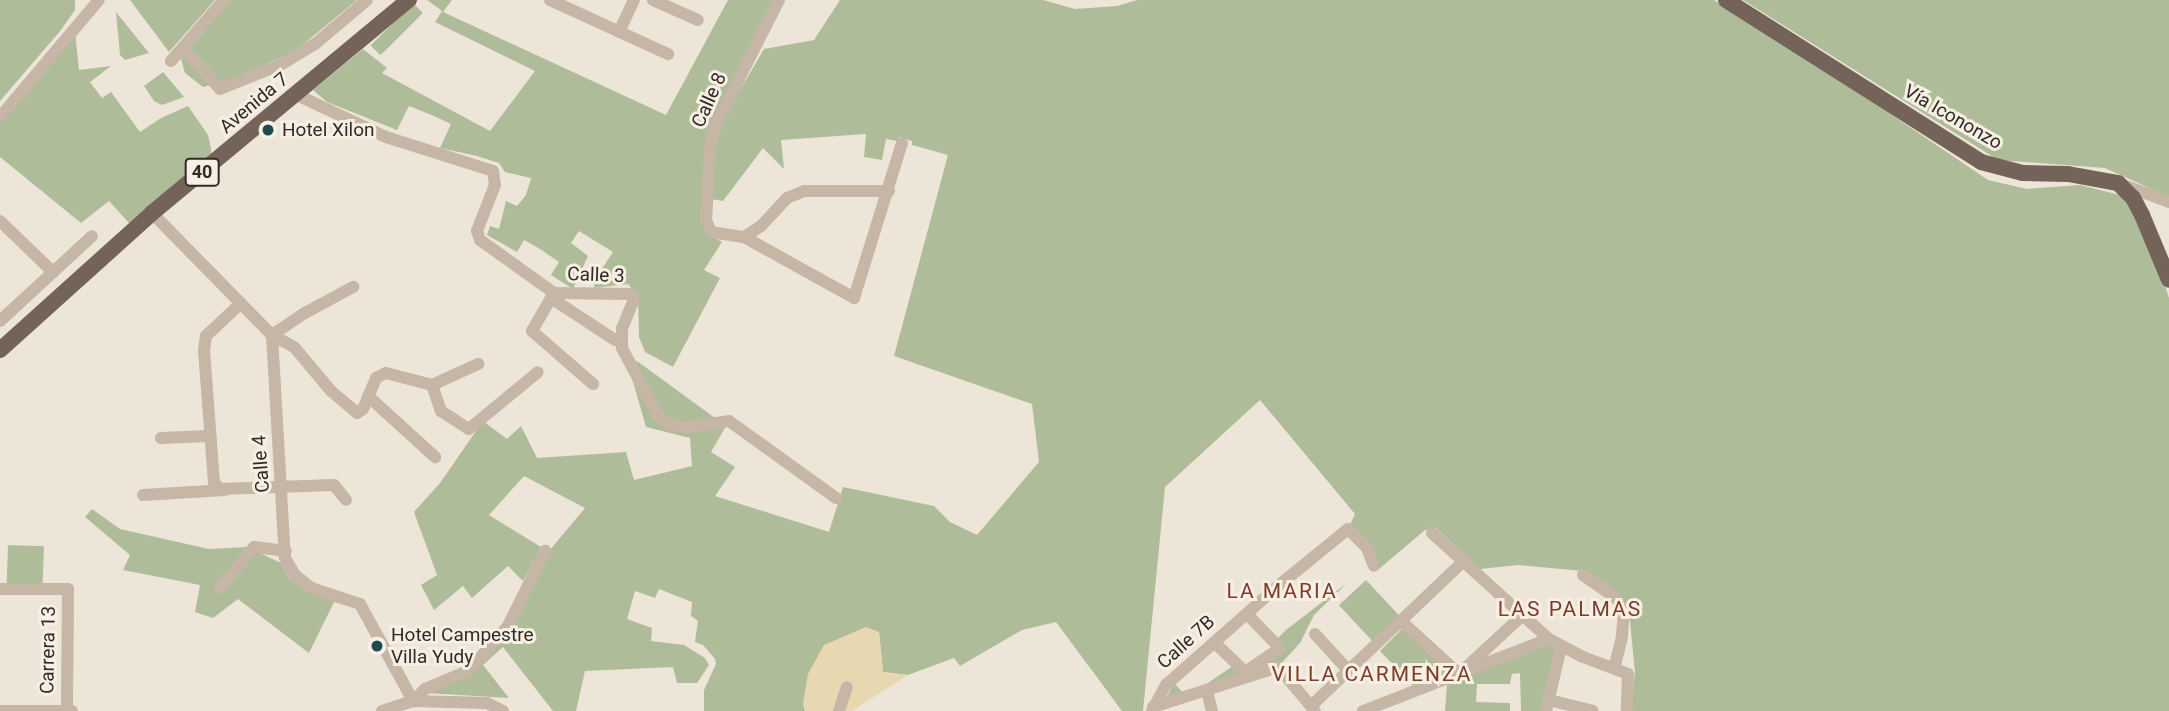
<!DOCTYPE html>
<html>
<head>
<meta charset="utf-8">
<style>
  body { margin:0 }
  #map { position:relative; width:2169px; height:711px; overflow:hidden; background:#eee5d9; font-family:Roboto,sans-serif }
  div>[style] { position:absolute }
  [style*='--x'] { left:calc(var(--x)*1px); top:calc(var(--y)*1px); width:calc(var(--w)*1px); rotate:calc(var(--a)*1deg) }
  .green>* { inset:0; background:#afbc9a; transform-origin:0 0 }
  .sand>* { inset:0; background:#e8d8b1 }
  .minor>* { height:12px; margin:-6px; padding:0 6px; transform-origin:6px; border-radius:6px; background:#c5b6a6 }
  .major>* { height:16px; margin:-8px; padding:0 8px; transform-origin:8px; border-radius:8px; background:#736358 }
  .dots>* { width:19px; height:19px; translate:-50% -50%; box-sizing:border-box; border:4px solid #f7efe4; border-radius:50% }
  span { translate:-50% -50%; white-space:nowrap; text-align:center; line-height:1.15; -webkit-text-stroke:6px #f7efe4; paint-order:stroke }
  .shield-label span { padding:2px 5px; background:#f7efe4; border:2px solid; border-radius:5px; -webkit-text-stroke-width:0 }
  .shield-label { font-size:18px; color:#322a26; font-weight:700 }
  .street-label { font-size:19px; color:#322a26 }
  .poi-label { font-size:19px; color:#322a26 }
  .left { translate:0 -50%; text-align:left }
  .neighbourhood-label { font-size:21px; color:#7a3e27; letter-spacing:2px }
</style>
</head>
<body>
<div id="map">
  <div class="green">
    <i style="clip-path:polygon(0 0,75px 0,75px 10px,61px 30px,0 101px)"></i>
    <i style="clip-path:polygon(130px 0,215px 0,169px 52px)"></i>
    <i style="clip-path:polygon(231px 0,357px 0,294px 52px,234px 78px,203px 87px,185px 73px,181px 59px)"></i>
    <i style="clip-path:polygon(427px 0,452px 0,443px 12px,666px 115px,728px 0,773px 0,717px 112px,708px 234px,722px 242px,704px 270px,720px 278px,673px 367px,645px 352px,639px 337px,638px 296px,628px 284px,594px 288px,596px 278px,613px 252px,579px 231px,571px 243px,588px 256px,573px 289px,551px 275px,559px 262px,540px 249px,524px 240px,517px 252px,487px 235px,490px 226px,499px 229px,506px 201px,517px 206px,526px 195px,531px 178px,505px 172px,499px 163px,477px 156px,440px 148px,451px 124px,434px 116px,409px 106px,397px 130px,327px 102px,313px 90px,363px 49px,387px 68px,382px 73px,490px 131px,535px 71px,435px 22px,442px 11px)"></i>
    <i style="clip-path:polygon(840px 0,1043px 0,1075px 9px,1117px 6px,1137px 0,1714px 0,1793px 48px,1988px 180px,2027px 189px,2080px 185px,2120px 195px,2142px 215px,2169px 298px,2169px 711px,1631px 711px,1635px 672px,1629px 612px,1582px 571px,1518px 565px,1480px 569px,1436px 528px,1425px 530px,1379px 569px,1348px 529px,1355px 514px,1260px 400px,1165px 487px,1143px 711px,1122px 711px,1056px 622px,1022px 630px,960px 666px,954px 658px,908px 675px,883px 672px,879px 632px,803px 704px,805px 711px,704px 711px,704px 690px,716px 664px,715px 659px,703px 645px,695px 642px,698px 621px,691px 616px,692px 602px,659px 589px,655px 598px,635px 591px,627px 619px,652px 628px,651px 641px,684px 645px,705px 658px,709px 665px,697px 683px,677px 683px,673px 667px,585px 671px,576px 711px,553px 711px,503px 647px,483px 665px,509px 698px,426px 693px,471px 674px,511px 627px,549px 551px,585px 508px,524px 476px,489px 515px,541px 547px,523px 581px,508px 566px,472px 598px,463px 586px,434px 610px,421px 585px,437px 575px,414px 512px,440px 483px,483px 421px,507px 439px,521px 426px,537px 458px,626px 452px,634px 480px,692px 466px,690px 438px,646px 427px,629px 368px,637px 361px,726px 426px,711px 452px,735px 467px,715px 496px,829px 532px,843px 487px,934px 506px,950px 522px,977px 535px,1039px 462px,1032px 404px,894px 356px,948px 155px,912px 145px,912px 141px,899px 137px,897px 141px,886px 139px,882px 160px,864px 157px,866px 134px,781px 140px,784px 169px,763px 148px,723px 201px,711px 199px,713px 147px,720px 124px,764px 49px,814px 40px)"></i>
    <i style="clip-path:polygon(1743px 0,2169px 0,2169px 197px,2105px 168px,1998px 160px)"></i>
    <i style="left:413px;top:3px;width:14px;height:60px;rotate:45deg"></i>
    <i style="clip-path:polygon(116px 12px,149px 53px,125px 60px,120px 55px)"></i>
    <i style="clip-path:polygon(75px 31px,79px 70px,111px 66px,90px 82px,102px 98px,111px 92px,140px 132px,161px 118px,188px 106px,208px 135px,211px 148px,211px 154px,129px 223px,109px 201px,81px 223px,0 157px,0 119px)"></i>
    <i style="clip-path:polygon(163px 72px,184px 97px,162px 105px,154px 101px,144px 86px)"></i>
    <i style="clip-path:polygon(92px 509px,120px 529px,209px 549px,247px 547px,281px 563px,290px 579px,309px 593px,335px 600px,309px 653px,238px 599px,213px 618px,195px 612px,200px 585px,123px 570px,130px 555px,85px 517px)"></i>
    <i style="left:8px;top:545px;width:36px;height:42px;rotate:2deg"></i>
    <i style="left:1366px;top:580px;width:50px;height:37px;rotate:47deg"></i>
    <i style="clip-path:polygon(1347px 583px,1314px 615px,1300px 643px,1277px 668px,1162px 707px,1174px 683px,1187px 697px,1233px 666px,1251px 675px,1285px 649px,1277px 639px,1286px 630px)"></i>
    <i style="clip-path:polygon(1404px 627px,1452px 673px,1413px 686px,1380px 651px)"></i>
    <i style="clip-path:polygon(1548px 643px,1556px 650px,1545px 711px,1521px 711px,1520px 673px,1512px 674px,1510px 684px,1477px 684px,1476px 702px,1510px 703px,1510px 711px,1445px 711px,1447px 684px)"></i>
  </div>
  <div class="sand">
    <i style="clip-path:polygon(866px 627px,879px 632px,883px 672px,908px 675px,852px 711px,806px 711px,803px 704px,808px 674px,824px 645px)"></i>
  </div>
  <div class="minor">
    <i style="--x:550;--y:0;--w:130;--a:24.6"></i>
    <i style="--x:653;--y:0;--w:49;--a:24"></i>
    <i style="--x:779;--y:0;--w:141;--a:116.9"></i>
    <i style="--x:715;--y:126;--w:24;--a:102"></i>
    <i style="--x:710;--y:149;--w:71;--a:93.2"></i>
    <i style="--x:706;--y:220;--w:13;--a:67"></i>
    <i style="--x:711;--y:232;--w:33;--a:9"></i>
    <i style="--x:744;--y:237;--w:126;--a:29"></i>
    <i style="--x:854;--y:298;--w:162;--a:-72.8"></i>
    <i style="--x:619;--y:32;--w:35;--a:-65"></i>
    <i style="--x:183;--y:48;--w:55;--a:47.9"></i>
    <i style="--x:220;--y:89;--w:65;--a:-21.8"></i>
    <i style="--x:280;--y:65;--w:41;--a:-31"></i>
    <i style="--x:315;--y:44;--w:68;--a:-40.2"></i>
    <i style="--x:171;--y:61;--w:81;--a:-49"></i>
    <i style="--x:297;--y:95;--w:98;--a:25.3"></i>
    <i style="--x:386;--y:137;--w:112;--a:17.6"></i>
    <i style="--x:493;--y:171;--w:14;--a:82"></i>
    <i style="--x:495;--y:185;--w:49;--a:111.4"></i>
    <i style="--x:477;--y:231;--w:9;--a:72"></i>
    <i style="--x:480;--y:240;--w:91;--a:35.6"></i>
    <i style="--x:554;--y:293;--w:77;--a:0.7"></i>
    <i style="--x:631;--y:294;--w:6;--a:59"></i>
    <i style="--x:634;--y:299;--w:31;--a:112"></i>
    <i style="--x:622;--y:328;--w:20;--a:90"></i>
    <i style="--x:622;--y:348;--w:75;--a:62.1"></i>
    <i style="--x:657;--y:414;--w:16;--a:40"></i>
    <i style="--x:669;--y:424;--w:17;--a:10"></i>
    <i style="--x:686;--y:427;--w:43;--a:-7.9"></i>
    <i style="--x:729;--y:421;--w:132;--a:35.7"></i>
    <i style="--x:0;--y:117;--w:153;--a:-49.8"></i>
    <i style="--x:2121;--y:184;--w:51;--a:20.6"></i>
    <i style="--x:152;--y:213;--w:171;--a:45.5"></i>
    <i style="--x:272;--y:335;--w:223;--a:86.7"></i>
    <i style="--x:285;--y:558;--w:20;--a:60"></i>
    <i style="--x:295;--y:575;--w:21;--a:39"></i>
    <i style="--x:311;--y:588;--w:52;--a:18.1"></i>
    <i style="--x:360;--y:604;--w:111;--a:61.3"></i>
    <i style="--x:0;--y:221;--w:74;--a:43.9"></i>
    <i style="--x:744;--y:237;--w:20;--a:-33"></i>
    <i style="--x:761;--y:226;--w:38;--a:-47"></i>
    <i style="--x:787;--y:198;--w:18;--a:-22"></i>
    <i style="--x:804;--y:191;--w:85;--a:0"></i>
    <i style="--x:554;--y:293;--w:6;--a:121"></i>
    <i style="--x:551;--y:298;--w:77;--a:33.3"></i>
    <i style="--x:551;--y:298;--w:38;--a:120"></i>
    <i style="--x:532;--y:331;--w:81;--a:41"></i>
    <i style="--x:241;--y:303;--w:48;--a:136.7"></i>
    <i style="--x:206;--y:336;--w:14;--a:98"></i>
    <i style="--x:204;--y:350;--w:133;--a:85.7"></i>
    <i style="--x:214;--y:483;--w:9;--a:41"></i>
    <i style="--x:221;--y:489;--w:113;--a:-2"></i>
    <i style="--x:334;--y:485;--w:19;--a:51"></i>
    <i style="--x:0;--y:321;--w:125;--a:-42.7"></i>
    <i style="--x:272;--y:335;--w:26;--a:29"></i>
    <i style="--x:295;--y:348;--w:56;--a:50.1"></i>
    <i style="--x:331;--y:391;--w:34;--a:40"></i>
    <i style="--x:357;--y:413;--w:7;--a:-34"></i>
    <i style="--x:363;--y:409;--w:34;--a:-67"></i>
    <i style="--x:376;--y:378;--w:11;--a:-27"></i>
    <i style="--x:386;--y:373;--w:48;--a:14.6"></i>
    <i style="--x:432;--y:385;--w:51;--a:-24.5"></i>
    <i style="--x:272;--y:335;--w:40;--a:-34"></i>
    <i style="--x:305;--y:313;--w:55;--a:-28.4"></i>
    <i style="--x:432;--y:385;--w:28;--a:71"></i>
    <i style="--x:441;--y:411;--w:33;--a:33"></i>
    <i style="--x:469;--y:429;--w:89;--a:-39.6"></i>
    <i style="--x:368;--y:396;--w:91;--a:42.3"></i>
    <i style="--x:161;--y:438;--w:49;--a:-2.3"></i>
    <i style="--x:143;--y:495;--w:82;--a:-3.5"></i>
    <i style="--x:1432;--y:533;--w:158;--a:42.2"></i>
    <i style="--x:1549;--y:639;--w:38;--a:28"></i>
    <i style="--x:1583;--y:657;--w:48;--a:20.7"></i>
    <i style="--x:1628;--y:674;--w:37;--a:92"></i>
    <i style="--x:1583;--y:575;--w:42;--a:35.2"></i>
    <i style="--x:1617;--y:599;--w:15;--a:62"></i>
    <i style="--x:1624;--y:612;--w:25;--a:95"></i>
    <i style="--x:1622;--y:637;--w:32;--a:104"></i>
    <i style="--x:220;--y:588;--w:53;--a:-50.3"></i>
    <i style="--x:254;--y:547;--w:32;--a:7"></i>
    <i style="--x:0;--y:589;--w:68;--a:0"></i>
    <i style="--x:68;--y:589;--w:122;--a:90.5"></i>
    <i style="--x:1401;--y:621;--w:79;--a:42.4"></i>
    <i style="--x:1459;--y:674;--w:87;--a:-42.7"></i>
    <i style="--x:1315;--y:634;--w:49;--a:47.5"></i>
    <i style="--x:1215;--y:643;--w:42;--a:44"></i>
    <i style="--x:1245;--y:672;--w:40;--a:-34"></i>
    <i style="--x:1278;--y:650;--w:5;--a:-101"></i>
    <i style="--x:1277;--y:645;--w:43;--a:-134.1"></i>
    <i style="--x:1207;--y:691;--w:21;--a:76"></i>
    <i style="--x:1549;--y:700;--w:45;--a:14"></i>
    <i style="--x:413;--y:701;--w:17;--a:-45"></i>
    <i style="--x:425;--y:689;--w:47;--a:-22.7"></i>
    <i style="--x:468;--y:671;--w:60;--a:-48.4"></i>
    <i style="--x:508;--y:626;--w:84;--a:-63.7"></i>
    <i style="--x:1311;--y:706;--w:211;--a:-43.5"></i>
    <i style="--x:1153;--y:707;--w:131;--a:-17.7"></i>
    <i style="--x:1278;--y:667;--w:57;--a:49.9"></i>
    <i style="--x:0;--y:711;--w:72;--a:0"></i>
    <i style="--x:382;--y:711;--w:33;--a:-18"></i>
    <i style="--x:413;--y:701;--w:74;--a:1.5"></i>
    <i style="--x:487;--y:703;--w:18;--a:27"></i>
    <i style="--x:839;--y:711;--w:25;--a:-72"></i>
    <i style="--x:1152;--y:711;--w:30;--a:-62"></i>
    <i style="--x:1166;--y:685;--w:149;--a:-41.5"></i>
    <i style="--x:1278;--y:586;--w:90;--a:-39.2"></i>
    <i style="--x:1348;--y:529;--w:27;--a:45"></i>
    <i style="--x:1367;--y:548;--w:19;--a:69"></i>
    <i style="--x:1363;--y:711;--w:199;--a:-21.2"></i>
    <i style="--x:1546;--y:711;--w:66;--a:-76.8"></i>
  </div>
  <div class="major">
    <i style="--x:1726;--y:0;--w:302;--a:32.4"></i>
    <i style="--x:1981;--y:162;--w:43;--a:14.7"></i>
    <i style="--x:2023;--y:173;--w:45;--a:1.3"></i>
    <i style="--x:2068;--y:174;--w:51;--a:10.2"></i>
    <i style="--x:2118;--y:183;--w:21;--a:45"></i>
    <i style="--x:2133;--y:198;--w:19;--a:62"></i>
    <i style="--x:2142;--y:215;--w:70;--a:67.4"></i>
    <i style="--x:0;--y:350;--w:205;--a:-42"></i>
    <i style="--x:152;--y:213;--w:334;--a:-39.7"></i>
  </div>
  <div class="dots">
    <i style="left:268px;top:130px;background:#204a4f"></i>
    <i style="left:377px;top:646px;background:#204a4f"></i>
  </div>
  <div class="shield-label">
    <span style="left:202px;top:172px">40</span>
  </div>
  <div class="street-label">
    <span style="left:709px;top:100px;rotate:-66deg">Calle 8</span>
    <span style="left:254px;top:103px;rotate:-40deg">Avenida 7</span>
    <span style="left:1953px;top:117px;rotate:30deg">Vía Icononzo</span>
    <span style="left:596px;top:275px;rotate:2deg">Calle 3</span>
    <span style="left:261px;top:464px;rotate:-94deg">Calle 4</span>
    <span style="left:1186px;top:642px;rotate:-42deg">Calle 7B</span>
    <span style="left:48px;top:650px;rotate:-89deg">Carrera 13</span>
  </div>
  <div class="poi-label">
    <span class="left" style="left:282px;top:130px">Hotel Xilon</span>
    <span class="left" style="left:391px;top:646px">Hotel Campestre<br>Villa Yudy</span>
  </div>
  <div class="neighbourhood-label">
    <span style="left:1282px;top:591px">LA MARIA</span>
    <span style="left:1570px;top:609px">LAS PALMAS</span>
    <span style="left:1372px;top:674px">VILLA CARMENZA</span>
  </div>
</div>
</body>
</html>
